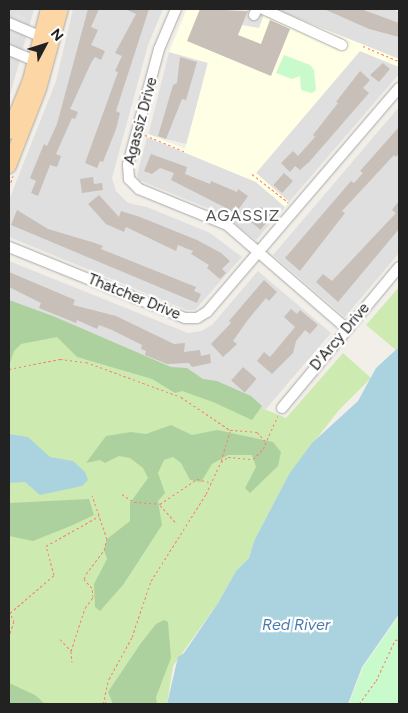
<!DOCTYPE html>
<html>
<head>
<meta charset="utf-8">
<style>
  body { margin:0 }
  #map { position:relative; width:408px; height:713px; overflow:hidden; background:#f2efe9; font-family:Figtree,sans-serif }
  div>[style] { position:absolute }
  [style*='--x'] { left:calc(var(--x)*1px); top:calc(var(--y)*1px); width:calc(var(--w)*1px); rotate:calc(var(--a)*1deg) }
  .residential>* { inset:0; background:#e0dfdf; transform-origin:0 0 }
  .education>* { inset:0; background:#ffffe5 }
  .grass>* { inset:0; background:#cdebb0 }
  .forest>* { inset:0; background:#add19e }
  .park>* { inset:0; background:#c8facc }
  .parking>* { inset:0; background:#e2e2e2 }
  .water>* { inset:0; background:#aad3df }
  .building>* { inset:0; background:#c7bfb8; transform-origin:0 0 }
  .path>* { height:1px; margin-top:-0.5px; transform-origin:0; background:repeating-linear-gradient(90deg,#fa8072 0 2.5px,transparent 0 5px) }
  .roads { filter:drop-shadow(0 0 1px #a9a9a9) drop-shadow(0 0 1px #a9a9a9) }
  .minor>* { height:10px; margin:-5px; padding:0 5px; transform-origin:5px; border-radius:5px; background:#fff }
  .major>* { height:14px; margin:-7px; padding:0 7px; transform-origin:7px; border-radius:7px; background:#fcd6a4 }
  span { translate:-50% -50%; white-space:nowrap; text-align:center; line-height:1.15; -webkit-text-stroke:4.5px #fff; paint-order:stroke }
  .street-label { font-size:15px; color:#222 }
  .neighbourhood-label { font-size:16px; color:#555; letter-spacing:1px }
  .water-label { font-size:16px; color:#4a7aab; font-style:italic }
  .frame { position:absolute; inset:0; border:10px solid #222; pointer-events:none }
  .north { position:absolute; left:20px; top:20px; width:50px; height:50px; -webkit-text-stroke:4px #fff; paint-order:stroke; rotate:50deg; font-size:14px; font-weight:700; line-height:20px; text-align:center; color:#222 }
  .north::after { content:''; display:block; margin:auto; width:18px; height:22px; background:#222; clip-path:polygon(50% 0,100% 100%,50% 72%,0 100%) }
</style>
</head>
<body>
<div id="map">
  <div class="residential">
    <i style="clip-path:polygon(9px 9px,34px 9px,9px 99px)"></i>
    <i style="clip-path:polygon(73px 9px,163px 9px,148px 45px,112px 178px,116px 191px,128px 203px,147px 207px,210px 233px,242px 257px,195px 310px,187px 310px,9px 237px,9px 200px,56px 81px)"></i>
    <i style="clip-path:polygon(274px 9px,392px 9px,399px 12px,399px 59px)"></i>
    <i style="clip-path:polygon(360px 51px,399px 67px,399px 74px,289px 202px,256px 173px)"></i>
    <i style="left:169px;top:52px;width:40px;height:85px;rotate:14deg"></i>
    <i style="clip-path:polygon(399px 107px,399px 253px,345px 317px,273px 255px)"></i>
    <i style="clip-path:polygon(147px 137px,256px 182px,285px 207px,256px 240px,222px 214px,139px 180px,137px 175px)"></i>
    <i style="clip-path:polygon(9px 261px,188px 333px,201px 331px,212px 325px,258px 271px,331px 333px,265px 410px,9px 304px)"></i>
  </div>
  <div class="education">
    <i style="clip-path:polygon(187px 9px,274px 9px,399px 59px,399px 67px,360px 51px,256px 173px,289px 202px,285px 207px,256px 182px,147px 137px,148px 134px,185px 149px,208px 63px,169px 52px)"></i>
  </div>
  <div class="grass">
    <i style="clip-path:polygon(399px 287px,399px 347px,396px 350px,366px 325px)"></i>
    <i style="clip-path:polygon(9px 304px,286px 418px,343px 353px,371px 378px,339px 410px,289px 474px,254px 541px,249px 558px,236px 571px,218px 603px,173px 666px,167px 704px,9px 704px)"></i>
  </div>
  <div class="forest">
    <i style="clip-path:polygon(9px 300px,53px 316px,171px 367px,187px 368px,203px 379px,217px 381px,251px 396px,262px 406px,252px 420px,213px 402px,182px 391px,175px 393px,152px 379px,77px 357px,57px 337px,21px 344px,14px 351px,9px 366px)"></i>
    <i style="clip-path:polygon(171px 425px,192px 435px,217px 430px,273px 442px,281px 452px,278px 466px,250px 493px,245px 488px,256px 467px,252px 455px,228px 455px,212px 464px,201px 482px,190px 480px,181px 463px,173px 457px,164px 460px,158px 473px,165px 493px,158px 501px,162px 525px,123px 585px,100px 611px,95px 607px,94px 584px,107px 559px,104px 550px,107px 539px,130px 521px,130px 503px,148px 478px,143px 468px,130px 458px,119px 456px,105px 463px,100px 460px,86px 463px,106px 436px,131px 432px,146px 434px)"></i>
    <i style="clip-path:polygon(89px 499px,94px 515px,73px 525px,33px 541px,9px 536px,9px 503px)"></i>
    <i style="clip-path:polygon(164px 620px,168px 622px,171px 658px,156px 697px,157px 704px,113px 704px,108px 692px,141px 643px,156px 624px)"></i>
    <i style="clip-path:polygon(9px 683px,35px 695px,45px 704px,9px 704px)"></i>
  </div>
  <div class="park">
    <i style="clip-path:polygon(284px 55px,310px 65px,314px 70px,316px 90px,312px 93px,301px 90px,300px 76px,292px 79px,276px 73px)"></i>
    <i style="clip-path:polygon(399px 616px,399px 704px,349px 704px,363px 667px)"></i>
  </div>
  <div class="parking">
    <i style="clip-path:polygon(243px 9px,266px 9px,259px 28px,242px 25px,248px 11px)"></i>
    <i style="clip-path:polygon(15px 13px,27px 18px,18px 39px,9px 35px,9px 23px)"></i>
  </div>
  <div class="water">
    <i style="clip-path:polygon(399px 347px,399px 614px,362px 667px,348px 704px,167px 704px,178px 657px,184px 653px,218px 603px,236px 571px,249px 558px,254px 541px,289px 474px,312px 443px,358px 401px,376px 368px)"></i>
    <i style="clip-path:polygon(9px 434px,28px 437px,50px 457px,73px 461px,85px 472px,88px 480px,82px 486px,40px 495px,25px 482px,9px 483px)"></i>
  </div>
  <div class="building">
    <i style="clip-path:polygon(88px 9px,99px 9px,91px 27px,98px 30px,91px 45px,105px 51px,101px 60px,95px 57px,91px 63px,70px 109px,78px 112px,75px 119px,72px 118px,56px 154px,61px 156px,57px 167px,50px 165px,38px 196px,31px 193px,36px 181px,30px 178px,44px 144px,47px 146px,57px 124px)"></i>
    <i style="clip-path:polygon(125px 9px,149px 9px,116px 111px,120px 113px,116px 129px,103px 162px,100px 161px,97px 168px,85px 163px,118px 72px,115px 71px,122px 56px,115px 53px,136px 14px)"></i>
    <i style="clip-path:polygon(200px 9px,248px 11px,238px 35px,261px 44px,270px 20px,290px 29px,271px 76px,187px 41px)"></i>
    <i style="clip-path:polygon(324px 9px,361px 9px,399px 23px,399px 37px,369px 29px)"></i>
    <i style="clip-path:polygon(180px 57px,197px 62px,186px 100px,182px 99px,166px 139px,158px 136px,173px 85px,177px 83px)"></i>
    <i style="clip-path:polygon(383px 63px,390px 69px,379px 82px,370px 75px)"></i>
    <i style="clip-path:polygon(360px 71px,370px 80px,363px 88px,369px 93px,310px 161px,300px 170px,295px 166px,290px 172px,281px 163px,293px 151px,298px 156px,315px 137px,313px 135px,338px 103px,336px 102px)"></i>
    <i style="clip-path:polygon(399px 127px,399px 153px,396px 157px,394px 155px,342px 211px,345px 213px,300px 271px,285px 258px,351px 181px,354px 183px,363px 173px,360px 171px)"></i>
    <i style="clip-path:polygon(151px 154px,187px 167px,185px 174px,210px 184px,211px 181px,237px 192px,238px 189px,248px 196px,236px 213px,171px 180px,174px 173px,160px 168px,152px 174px,144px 171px)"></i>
    <i style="left:284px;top:173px;width:12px;height:16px;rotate:42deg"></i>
    <i style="clip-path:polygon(93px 177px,94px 184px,102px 183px,103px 190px,82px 193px,80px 179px)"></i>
    <i style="clip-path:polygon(99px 195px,119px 217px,121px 211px,140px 217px,197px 240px,221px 253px,230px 261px,222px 269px,226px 273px,220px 279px,207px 268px,209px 265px,191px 254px,193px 251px,178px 245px,176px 251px,126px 227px,124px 232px,106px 224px,88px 204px)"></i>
    <i style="clip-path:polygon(399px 201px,399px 229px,338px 302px,316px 282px,323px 274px,332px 281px,396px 213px,392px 210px)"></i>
    <i style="left:261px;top:207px;width:14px;height:18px;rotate:39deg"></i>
    <i style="clip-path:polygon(17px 210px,48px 229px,95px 243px,103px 246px,101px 249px,196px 287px,194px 291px,201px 294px,197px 303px,11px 225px)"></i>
    <i style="clip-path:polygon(9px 272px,75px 300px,73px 305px,116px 316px,174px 344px,185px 343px,184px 352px,200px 350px,201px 356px,210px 354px,211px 363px,192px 367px,189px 363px,167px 364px,145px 355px,146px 351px,141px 349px,142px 345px,112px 330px,99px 325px,97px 329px,77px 320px,76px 323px,39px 308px,41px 303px,9px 287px)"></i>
    <i style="clip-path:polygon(264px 280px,277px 292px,269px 301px,266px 298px,247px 321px,233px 341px,237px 344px,223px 357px,211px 344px,231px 323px,229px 321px)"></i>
    <i style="clip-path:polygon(291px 309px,297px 314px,300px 310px,318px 325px,310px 334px,305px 330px,296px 341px,293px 353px,272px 374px,257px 361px,264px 352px,270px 357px,295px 327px,284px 317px)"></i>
    <i style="left:243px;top:367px;width:18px;height:18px;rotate:41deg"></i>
  </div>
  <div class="path">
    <i style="--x:363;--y:46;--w:39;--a:23"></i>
    <i style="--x:145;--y:135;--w:44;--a:22.5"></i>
    <i style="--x:252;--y:174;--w:46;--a:37.9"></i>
    <i style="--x:9;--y:187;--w:12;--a:-70"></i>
    <i style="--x:9;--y:369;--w:52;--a:-11.1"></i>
    <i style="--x:60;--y:359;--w:26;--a:7"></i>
    <i style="--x:86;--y:362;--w:101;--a:20.2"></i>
    <i style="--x:181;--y:397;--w:59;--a:34"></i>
    <i style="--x:230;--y:430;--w:27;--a:4"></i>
    <i style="--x:257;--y:432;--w:12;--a:48"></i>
    <i style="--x:221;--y:461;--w:31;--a:-73"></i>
    <i style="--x:122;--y:494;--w:14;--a:34"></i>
    <i style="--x:134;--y:502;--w:26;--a:4"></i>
    <i style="--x:160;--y:504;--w:45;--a:-34"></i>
    <i style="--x:197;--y:479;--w:12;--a:14"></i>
    <i style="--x:160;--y:505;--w:25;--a:48"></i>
    <i style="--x:9;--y:611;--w:11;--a:63"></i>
    <i style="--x:14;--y:621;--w:16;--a:108"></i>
    <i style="--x:10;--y:613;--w:58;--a:-40.8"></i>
    <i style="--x:54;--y:575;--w:30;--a:-105"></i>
    <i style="--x:46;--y:546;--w:61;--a:-29.5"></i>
    <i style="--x:60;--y:639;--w:16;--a:47"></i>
    <i style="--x:71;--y:651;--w:11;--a:85"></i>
    <i style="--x:71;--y:651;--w:45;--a:-72"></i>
    <i style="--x:85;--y:608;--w:14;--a:-54"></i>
    <i style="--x:93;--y:597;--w:9;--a:-96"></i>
    <i style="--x:92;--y:588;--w:12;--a:-132"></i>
    <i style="--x:84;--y:579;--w:5;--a:-68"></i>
    <i style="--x:86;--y:574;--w:30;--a:-53"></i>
    <i style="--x:104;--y:550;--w:11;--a:-75"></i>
    <i style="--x:107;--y:539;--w:46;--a:-108.8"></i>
    <i style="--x:103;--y:704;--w:26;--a:-77"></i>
    <i style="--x:109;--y:679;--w:48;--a:-61.3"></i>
    <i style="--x:132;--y:637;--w:59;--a:-71.3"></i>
    <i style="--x:151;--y:581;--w:103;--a:-57.7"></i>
    <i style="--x:206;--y:494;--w:35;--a:-65"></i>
    <i style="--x:221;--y:462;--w:9;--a:-36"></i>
    <i style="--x:228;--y:457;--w:25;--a:5"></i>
    <i style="--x:253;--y:459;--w:14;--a:-45"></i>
    <i style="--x:263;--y:449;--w:36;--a:-66"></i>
    <i style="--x:105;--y:704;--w:5;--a:-79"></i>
    <i style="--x:359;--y:704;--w:29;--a:-54"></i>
    <i style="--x:376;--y:681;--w:45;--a:-65.1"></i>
    <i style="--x:395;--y:640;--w:4;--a:-14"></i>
  </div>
  <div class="roads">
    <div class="minor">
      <i style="--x:176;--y:9;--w:43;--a:113"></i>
      <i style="--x:159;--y:49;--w:120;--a:105"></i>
      <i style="--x:128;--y:165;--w:14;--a:86"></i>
      <i style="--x:129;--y:179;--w:14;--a:45"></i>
      <i style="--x:139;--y:189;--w:95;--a:22.2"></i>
      <i style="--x:227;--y:225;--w:157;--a:40.9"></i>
      <i style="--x:263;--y:9;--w:87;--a:24.5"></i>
      <i style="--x:254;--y:15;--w:7;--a:-63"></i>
      <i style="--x:9;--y:23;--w:36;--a:23"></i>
      <i style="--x:9;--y:50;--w:28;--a:23"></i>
      <i style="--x:9;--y:247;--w:190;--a:22"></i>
      <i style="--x:185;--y:318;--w:12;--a:0"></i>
      <i style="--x:197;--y:318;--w:12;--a:-31"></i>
      <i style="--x:207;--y:312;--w:295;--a:-49.4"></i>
      <i style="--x:282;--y:408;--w:183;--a:-50.3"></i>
    </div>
    <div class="major">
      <i style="--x:9;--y:132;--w:56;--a:-68"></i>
      <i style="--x:30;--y:80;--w:73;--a:-75.8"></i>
      <i style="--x:9;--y:166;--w:83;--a:-68.7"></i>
      <i style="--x:39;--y:89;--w:83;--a:-74.6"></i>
    </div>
  </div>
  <div class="street-label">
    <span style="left:141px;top:121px;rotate:-75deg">Agassiz Drive</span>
    <span style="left:134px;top:297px;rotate:22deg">Thatcher Drive</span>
    <span style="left:340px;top:337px;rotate:-50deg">D'Arcy Drive</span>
  </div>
  <div class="neighbourhood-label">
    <span style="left:243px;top:216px">AGASSIZ</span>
  </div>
  <div class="water-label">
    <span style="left:296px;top:625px">Red River</span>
  </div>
  <div class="frame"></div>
  <div class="north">N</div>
</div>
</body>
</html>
